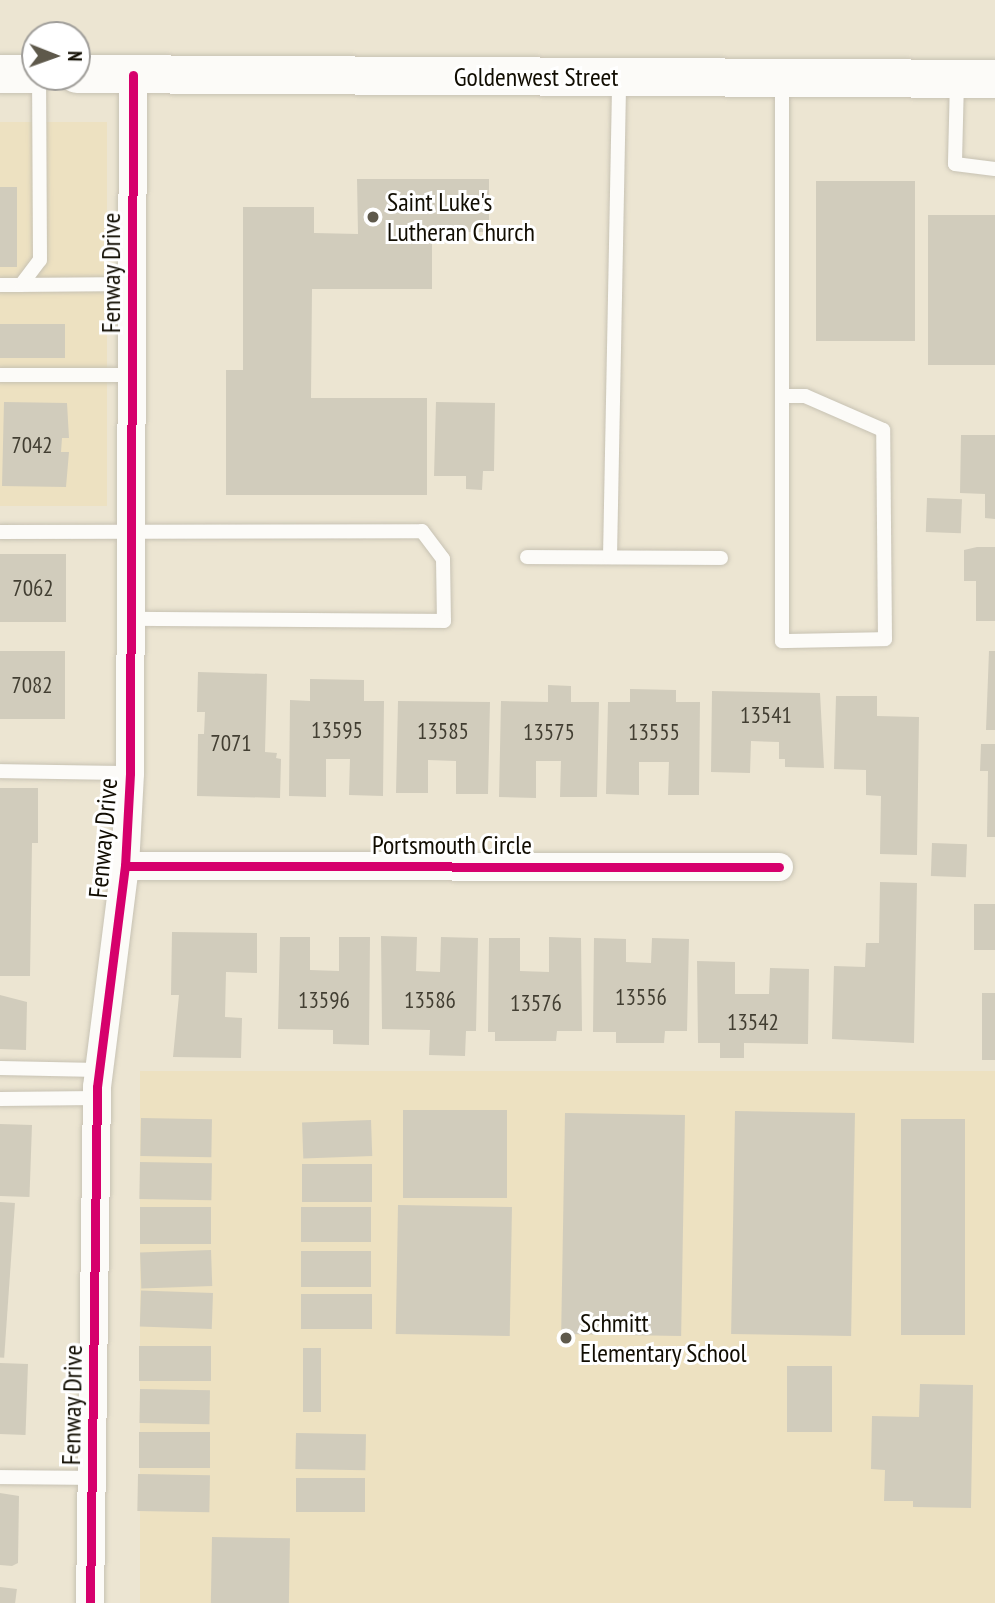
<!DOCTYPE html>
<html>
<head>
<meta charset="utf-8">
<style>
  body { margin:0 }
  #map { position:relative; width:995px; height:1603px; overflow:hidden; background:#ece5d2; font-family:"PT Sans Narrow",sans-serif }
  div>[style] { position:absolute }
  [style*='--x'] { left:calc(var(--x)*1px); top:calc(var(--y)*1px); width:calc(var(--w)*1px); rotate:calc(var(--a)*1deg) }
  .built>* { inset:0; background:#ede1c1; transform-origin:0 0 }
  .building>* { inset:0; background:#d1ccbc; transform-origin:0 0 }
  .roads { filter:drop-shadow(0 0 2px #c7c2b3) drop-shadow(0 0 2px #c7c2b3) }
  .service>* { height:14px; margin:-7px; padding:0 7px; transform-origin:7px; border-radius:7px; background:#fcfbf8 }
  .minor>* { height:28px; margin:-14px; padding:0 14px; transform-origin:14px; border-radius:14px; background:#fcfbf8 }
  .secondary>* { height:38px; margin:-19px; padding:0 19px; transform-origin:19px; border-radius:19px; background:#fcfbf8 }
  .cycleway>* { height:9px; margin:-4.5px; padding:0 4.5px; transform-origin:4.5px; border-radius:4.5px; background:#d6006c }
  .dots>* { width:19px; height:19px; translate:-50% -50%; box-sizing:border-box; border:4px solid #fff; border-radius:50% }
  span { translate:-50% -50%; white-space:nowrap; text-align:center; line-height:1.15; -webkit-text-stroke:6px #fff; paint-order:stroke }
  .number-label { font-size:23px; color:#423e32 }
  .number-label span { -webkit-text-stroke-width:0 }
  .street-label { font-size:26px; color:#110d02 }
  .poi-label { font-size:26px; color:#110d02 }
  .left { translate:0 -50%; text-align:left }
  .north { position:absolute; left:21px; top:21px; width:70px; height:70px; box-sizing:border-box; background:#fff; border:2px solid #a09e9a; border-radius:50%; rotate:91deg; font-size:19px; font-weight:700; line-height:28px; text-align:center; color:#110d02 }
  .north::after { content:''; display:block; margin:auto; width:24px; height:32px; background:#5e594b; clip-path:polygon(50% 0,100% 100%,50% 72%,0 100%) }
</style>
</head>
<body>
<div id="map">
  <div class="built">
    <i style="left:0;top:122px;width:107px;height:384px"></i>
    <i style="left:140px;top:1071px;width:855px;height:532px"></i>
  </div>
  <div class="building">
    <i style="clip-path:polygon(357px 179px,489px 179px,489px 232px,432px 232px,432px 289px,312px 289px,311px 398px,427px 398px,427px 495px,226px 495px,226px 370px,243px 370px,243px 207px,314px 207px,314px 233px,358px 234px)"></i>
    <i style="left:816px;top:181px;width:99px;height:160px"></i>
    <i style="left:0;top:187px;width:17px;height:80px"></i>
    <i style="left:995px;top:215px;width:150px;height:67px;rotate:90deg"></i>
    <i style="left:0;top:324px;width:65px;height:34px"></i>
    <i style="clip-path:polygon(4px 402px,67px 403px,69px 438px,62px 438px,61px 452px,69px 452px,66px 487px,2px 486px)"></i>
    <i style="clip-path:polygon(436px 402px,495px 403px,494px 471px,483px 471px,482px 490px,466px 489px,466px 476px,434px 476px)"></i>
    <i style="clip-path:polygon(961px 435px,995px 435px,995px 519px,985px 518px,985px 494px,960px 493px)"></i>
    <i style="left:927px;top:498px;width:35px;height:34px;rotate:2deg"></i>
    <i style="clip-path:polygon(977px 547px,995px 547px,995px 621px,976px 621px,976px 581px,964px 581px,964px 550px)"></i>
    <i style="left:0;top:554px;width:66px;height:68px"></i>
    <i style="left:0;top:651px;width:65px;height:68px"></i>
    <i style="clip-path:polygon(989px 651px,995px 651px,995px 730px,986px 730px)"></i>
    <i style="clip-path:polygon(198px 672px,267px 674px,265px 752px,277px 753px,276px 758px,281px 759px,280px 798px,197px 796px,198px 734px,204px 734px,205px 712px,197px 712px)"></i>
    <i style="clip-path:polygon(310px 679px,364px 680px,364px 701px,384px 701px,383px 796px,349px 795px,350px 759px,326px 759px,326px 797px,289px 796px,290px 700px,310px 701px)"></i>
    <i style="clip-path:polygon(548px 685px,571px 686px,571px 702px,599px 702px,597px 797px,560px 797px,561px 761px,536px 761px,536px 798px,499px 797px,501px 701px,548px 702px)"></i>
    <i style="clip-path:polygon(630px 689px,676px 690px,676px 702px,700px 702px,699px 795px,668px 795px,669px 762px,639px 762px,639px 795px,606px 794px,608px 702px,630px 702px)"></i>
    <i style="clip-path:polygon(712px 691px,820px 693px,824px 768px,785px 767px,785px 759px,779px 759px,779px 742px,751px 741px,750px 773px,711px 772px)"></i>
    <i style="clip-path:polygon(836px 696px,877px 696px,877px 716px,919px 717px,917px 855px,880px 854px,881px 796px,866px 795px,866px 770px,834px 769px)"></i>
    <i style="clip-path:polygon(398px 701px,490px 702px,488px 794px,456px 794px,456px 761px,428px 760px,428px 793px,396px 793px)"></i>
    <i style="clip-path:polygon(981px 744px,995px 744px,995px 837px,987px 837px,988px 771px,980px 771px)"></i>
    <i style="clip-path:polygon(0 788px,38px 788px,38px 843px,32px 843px,30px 976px,0 976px)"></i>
    <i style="left:932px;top:843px;width:35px;height:33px;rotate:2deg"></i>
    <i style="clip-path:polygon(880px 882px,917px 883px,914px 1043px,832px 1039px,834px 966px,865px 967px,866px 943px,879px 943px)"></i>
    <i style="left:995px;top:904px;width:46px;height:21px;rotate:90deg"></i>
    <i style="clip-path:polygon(172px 932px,257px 933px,257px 973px,226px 972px,225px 1017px,242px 1018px,241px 1058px,173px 1057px,179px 995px,171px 995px)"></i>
    <i style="clip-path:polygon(381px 936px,417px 937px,416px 971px,440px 972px,441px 937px,478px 938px,476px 1031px,466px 1031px,465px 1056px,429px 1055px,430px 1030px,382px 1029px)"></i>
    <i style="clip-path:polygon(280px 937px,310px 937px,310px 970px,339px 971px,339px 937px,370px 937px,369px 1045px,333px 1044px,333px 1030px,278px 1029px)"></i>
    <i style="clip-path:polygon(549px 937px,581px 938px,582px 1031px,557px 1031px,556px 1041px,495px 1041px,495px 1032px,488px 1032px,489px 938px,520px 938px,520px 971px,549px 972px)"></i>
    <i style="clip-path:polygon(594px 938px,626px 939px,626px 962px,651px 963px,652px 938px,689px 939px,687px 1031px,665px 1031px,664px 1043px,616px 1043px,616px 1032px,593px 1032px)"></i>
    <i style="clip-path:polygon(697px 961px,735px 962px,735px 994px,769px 994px,770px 968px,809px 969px,808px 1044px,744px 1043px,744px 1058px,720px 1058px,720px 1043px,698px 1043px)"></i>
    <i style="left:982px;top:993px;width:13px;height:67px"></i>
    <i style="clip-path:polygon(0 995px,27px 1002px,26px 1050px,0 1049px)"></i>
    <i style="left:403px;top:1110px;width:104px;height:88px"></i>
    <i style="left:735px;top:1111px;width:120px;height:223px;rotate:1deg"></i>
    <i style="left:565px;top:1113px;width:120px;height:221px;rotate:1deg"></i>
    <i style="left:141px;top:1118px;width:71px;height:38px;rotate:1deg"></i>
    <i style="left:901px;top:1119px;width:64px;height:216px"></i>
    <i style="left:371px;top:1120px;width:36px;height:69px;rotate:88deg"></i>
    <i style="left:0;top:1124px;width:32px;height:72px;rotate:2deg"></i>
    <i style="left:140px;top:1162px;width:72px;height:37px;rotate:1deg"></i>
    <i style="left:302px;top:1164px;width:70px;height:38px"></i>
    <i style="left:0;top:1202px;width:15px;height:155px;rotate:4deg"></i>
    <i style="left:398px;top:1205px;width:114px;height:129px;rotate:1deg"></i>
    <i style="left:140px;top:1207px;width:71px;height:37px"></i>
    <i style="left:301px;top:1207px;width:70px;height:35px"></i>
    <i style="left:211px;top:1250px;width:36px;height:71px;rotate:88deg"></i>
    <i style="left:371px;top:1251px;width:36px;height:70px;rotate:90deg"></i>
    <i style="left:213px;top:1293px;width:36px;height:72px;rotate:92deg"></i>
    <i style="left:372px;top:1294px;width:35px;height:71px;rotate:90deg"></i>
    <i style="left:139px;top:1346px;width:72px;height:35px"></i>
    <i style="left:303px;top:1348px;width:18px;height:64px"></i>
    <i style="left:0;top:1363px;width:28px;height:71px;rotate:2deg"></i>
    <i style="left:787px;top:1366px;width:45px;height:66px"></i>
    <i style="clip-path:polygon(920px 1384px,973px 1385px,971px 1508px,913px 1507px,913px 1501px,884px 1501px,885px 1470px,871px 1469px,872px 1416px,919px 1417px)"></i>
    <i style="left:140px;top:1389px;width:70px;height:34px;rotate:1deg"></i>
    <i style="left:139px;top:1432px;width:71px;height:36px"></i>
    <i style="left:296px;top:1433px;width:70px;height:36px;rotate:1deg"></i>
    <i style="left:138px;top:1474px;width:72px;height:37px;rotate:1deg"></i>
    <i style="left:296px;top:1478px;width:69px;height:34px"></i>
    <i style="clip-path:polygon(0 1493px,19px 1496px,18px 1563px,12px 1566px,0 1565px)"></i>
    <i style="left:212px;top:1537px;width:78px;height:66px;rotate:1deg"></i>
    <i style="left:0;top:1587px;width:17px;height:16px;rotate:7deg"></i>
  </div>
  <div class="roads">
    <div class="service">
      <i style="--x:782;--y:79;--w:562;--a:90"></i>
      <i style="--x:782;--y:641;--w:103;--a:-1.1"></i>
      <i style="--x:885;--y:639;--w:209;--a:-90.5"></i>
      <i style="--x:883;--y:430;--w:85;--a:-156.4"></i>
      <i style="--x:805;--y:396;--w:21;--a:180"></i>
      <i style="--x:957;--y:80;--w:84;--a:91.4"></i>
      <i style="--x:955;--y:164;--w:40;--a:7.1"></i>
      <i style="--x:0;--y:285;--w:21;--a:0"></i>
      <i style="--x:21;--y:285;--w:31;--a:-53"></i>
      <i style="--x:40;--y:260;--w:183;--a:-90.3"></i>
      <i style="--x:21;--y:285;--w:111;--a:-0.5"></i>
      <i style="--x:0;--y:375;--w:132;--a:0"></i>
      <i style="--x:0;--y:532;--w:422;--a:-0.1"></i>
      <i style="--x:422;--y:531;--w:35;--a:53"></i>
      <i style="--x:443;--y:559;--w:62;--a:89.1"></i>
      <i style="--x:444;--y:621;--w:313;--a:-179.6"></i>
      <i style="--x:527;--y:557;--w:194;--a:0.3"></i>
      <i style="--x:610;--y:557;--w:478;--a:-88.9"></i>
      <i style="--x:0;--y:771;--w:130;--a:0.9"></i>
      <i style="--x:0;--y:1068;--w:99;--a:1.2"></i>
      <i style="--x:0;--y:1099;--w:97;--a:-0.6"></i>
      <i style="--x:0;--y:1477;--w:92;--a:0.6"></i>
    </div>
    <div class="minor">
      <i style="--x:125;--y:866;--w:654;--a:0.09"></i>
      <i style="--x:90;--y:1603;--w:516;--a:-89.22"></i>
      <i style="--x:97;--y:1087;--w:223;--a:-82.8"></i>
      <i style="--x:125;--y:866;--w:93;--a:-86.9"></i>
      <i style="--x:130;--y:773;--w:698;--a:-89.75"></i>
    </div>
    <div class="secondary">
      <i style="--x:0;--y:74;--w:35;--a:0"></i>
      <i style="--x:77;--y:74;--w:918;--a:0.31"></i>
    </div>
  </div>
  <div class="cycleway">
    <i style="--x:125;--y:866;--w:654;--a:0.09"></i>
    <i style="--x:90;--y:1603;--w:516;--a:-89.22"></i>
    <i style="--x:97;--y:1087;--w:223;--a:-82.8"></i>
    <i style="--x:125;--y:866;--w:93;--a:-86.9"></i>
    <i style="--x:130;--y:773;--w:698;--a:-89.75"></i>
  </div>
  <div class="dots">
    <i style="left:373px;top:217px;background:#5e594b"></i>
    <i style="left:566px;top:1338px;background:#5e594b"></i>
  </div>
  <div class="number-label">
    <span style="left:32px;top:445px">7042</span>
    <span style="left:33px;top:588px">7062</span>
    <span style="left:32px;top:685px">7082</span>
    <span style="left:766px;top:715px">13541</span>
    <span style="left:337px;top:730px">13595</span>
    <span style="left:443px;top:731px">13585</span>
    <span style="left:549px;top:732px">13575</span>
    <span style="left:654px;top:732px">13555</span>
    <span style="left:231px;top:743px">7071</span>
    <span style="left:641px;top:997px">13556</span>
    <span style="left:324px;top:1000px">13596</span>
    <span style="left:430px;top:1000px">13586</span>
    <span style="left:536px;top:1003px">13576</span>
    <span style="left:753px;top:1022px">13542</span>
  </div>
  <div class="street-label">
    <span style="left:536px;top:77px">Goldenwest Street</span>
    <span style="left:111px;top:273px;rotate:-90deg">Fenway Drive</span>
    <span style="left:103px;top:838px;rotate:-85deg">Fenway Drive</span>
    <span style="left:452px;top:845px">Portsmouth Circle</span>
    <span style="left:72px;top:1405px;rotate:-89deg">Fenway Drive</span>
  </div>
  <div class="poi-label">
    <span class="left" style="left:387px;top:217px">Saint Luke's<br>Lutheran Church</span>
    <span class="left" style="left:580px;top:1338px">Schmitt<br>Elementary School</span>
  </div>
  <div class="north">N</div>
</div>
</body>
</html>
